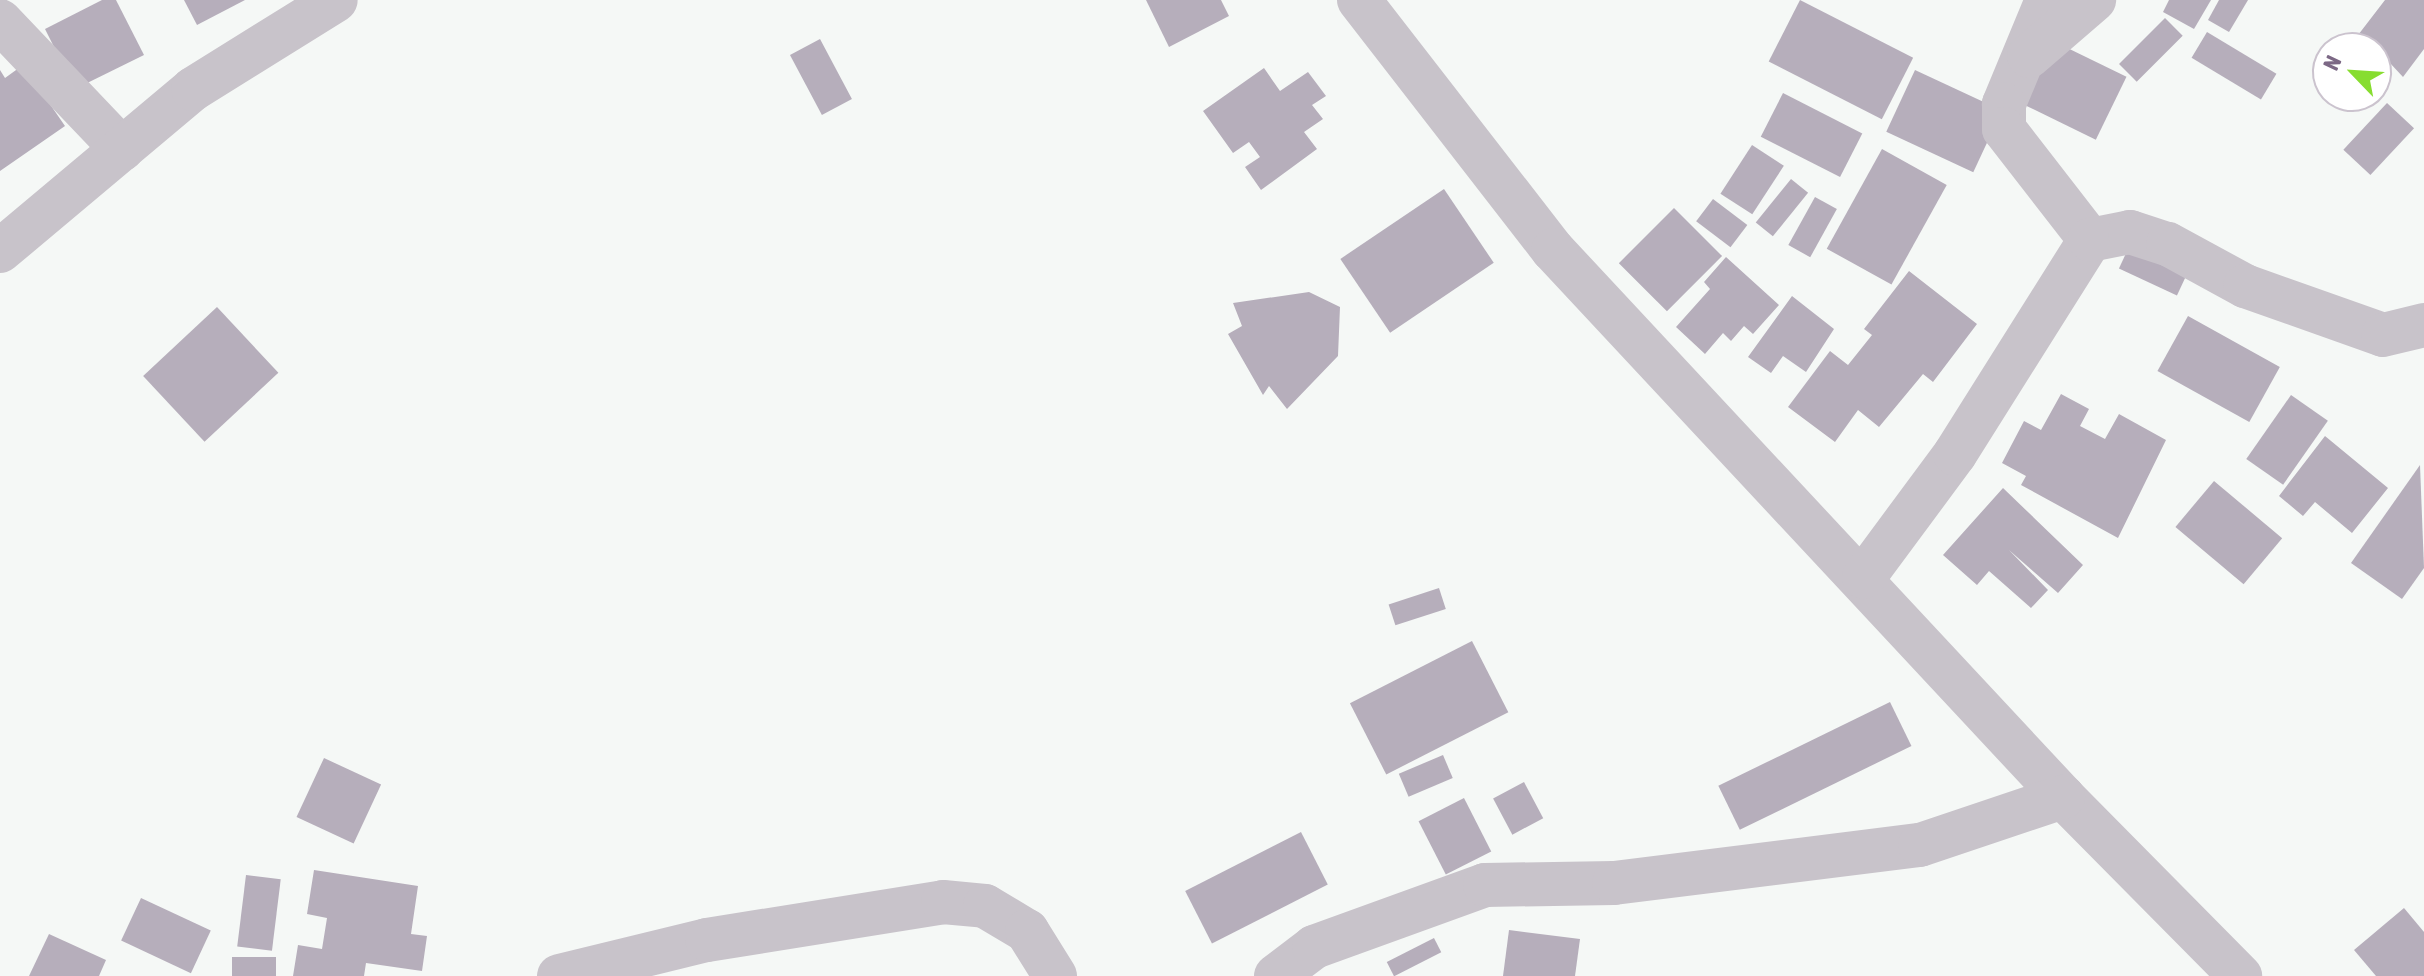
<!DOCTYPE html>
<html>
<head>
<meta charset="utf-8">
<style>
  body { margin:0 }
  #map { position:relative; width:2424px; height:976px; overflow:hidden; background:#f5f8f6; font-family:"Asap Condensed",sans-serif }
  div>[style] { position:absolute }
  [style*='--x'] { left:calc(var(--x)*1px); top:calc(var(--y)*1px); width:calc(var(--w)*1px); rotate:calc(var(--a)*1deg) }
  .building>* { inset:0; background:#b6aebb; transform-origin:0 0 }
  .minor>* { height:44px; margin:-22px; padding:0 22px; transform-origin:22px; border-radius:22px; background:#c8c3ca }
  span { translate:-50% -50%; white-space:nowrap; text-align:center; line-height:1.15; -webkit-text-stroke:8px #fff; paint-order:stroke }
  .north { position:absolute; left:2312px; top:32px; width:80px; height:80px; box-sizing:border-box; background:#fff; border:2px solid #cbc3ce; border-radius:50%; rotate:295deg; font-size:22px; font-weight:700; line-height:32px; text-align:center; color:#7c6885 }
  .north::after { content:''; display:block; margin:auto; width:28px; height:36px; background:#87dd30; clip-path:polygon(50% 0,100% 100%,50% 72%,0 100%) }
</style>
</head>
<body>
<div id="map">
  <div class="building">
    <i style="clip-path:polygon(102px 0,116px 0,144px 55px,75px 89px,45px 29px)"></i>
    <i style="clip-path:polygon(184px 0,245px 0,197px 25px)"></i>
    <i style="clip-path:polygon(1146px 0,1221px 0,1229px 16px,1169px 47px)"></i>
    <i style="left:1800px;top:0;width:127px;height:69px;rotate:27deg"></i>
    <i style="clip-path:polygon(2169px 0,2211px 0,2194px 29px,2163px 12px)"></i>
    <i style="clip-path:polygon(2219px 0,2248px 0,2229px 32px,2208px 20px)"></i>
    <i style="clip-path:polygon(2385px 0,2424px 0,2424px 49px,2403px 77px,2376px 48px,2355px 39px)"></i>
    <i style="left:2165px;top:18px;width:25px;height:65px;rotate:45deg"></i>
    <i style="left:2207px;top:32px;width:81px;height:30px;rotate:31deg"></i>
    <i style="left:820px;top:39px;width:68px;height:34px;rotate:62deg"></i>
    <i style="left:2051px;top:40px;width:84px;height:70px;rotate:26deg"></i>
    <i style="clip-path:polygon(23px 65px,65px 126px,0 171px,0 70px,5px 78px)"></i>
    <i style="clip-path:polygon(1264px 68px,1280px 91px,1308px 72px,1326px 96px,1312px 105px,1323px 119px,1304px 132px,1317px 149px,1261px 190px,1245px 167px,1260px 157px,1249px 142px,1233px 153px,1203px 111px)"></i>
    <i style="left:1915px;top:70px;width:96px;height:68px;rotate:25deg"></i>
    <i style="left:1783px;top:93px;width:89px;height:49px;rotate:27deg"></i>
    <i style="clip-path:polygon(2333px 96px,2365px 96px,2353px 112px)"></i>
    <i style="left:2387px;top:103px;width:37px;height:64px;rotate:43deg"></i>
    <i style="left:1752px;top:145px;width:38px;height:58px;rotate:33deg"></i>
    <i style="left:1882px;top:149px;width:74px;height:114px;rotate:29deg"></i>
    <i style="left:1791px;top:179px;width:22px;height:56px;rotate:39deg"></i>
    <i style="left:1444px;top:189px;width:89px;height:125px;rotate:56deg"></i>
    <i style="left:1815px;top:197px;width:25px;height:55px;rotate:29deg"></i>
    <i style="left:1713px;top:199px;width:43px;height:28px;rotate:37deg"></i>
    <i style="left:1674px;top:208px;width:68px;height:78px;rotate:45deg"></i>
    <i style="left:2135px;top:234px;width:64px;height:38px;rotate:25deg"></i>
    <i style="clip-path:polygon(1726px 257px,1779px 305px,1753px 334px,1744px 326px,1731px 341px,1723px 333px,1705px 354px,1676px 327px,1710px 289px,1704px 282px)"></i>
    <i style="clip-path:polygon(1909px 271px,1977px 324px,1933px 382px,1923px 374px,1879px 427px,1858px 410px,1835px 442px,1788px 407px,1830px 351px,1848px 365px,1872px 335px,1864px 329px)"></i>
    <i style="clip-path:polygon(1309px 292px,1340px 307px,1338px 356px,1287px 409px,1269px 386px,1263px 395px,1228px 334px,1242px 326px,1233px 303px)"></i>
    <i style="clip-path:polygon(1792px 296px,1834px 329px,1806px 372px,1783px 356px,1771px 373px,1748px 357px)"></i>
    <i style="left:217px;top:307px;width:90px;height:101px;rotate:47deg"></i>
    <i style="left:2188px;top:316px;width:105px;height:63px;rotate:29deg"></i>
    <i style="clip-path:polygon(2061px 394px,2089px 409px,2080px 426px,2105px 439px,2119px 414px,2166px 440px,2118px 538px,2021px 485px,2026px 476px,2002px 463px,2024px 421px,2041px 430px)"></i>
    <i style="left:2291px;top:395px;width:45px;height:78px;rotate:35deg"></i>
    <i style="clip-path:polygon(2325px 436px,2388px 488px,2352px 533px,2315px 502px,2303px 516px,2279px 496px)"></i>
    <i style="clip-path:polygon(2420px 465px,2424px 568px,2402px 599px,2351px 563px)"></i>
    <i style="left:2214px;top:481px;width:89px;height:60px;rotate:40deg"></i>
    <i style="clip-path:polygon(2003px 488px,2083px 565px,2058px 593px,2009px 550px,2048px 590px,2031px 608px,1989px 571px,1977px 585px,1943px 555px)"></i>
    <i style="left:1439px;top:588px;width:22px;height:53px;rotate:72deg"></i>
    <i style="left:1472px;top:641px;width:80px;height:137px;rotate:63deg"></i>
    <i style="left:1890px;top:702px;width:49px;height:191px;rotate:64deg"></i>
    <i style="left:1443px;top:755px;width:25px;height:48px;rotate:67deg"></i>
    <i style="left:324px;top:758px;width:63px;height:65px;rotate:25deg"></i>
    <i style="left:1524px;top:782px;width:41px;height:35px;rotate:62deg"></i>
    <i style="left:1464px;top:798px;width:60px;height:51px;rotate:63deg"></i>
    <i style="left:1301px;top:832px;width:59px;height:130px;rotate:63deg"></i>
    <i style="clip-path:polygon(314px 870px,418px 886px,411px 934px,427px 936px,422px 971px,366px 963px,364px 976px,293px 976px,298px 945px,322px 949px,327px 918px,307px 914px)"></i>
    <i style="left:246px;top:875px;width:35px;height:72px;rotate:7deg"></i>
    <i style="left:141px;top:898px;width:77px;height:47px;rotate:25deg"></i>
    <i style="clip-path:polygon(2404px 908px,2424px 932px,2424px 976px,2376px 976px,2354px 950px)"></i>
    <i style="clip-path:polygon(1509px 930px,1580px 939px,1575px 976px,1503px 976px)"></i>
    <i style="clip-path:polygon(49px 934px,106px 960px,99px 976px,29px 976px)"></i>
    <i style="left:1434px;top:938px;width:16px;height:53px;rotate:63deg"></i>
    <i style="left:232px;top:957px;width:44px;height:19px"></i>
  </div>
  <div class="minor">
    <i style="--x:1359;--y:0;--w:316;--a:52.2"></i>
    <i style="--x:1553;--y:250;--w:748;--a:47"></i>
    <i style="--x:2063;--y:797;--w:252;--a:45.3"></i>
    <i style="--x:2047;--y:0;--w:113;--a:112.5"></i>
    <i style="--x:2004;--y:104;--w:25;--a:90"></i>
    <i style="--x:2004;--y:129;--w:140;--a:52.2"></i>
    <i style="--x:0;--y:21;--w:177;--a:46.4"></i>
    <i style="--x:2029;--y:56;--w:86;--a:-40.7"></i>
    <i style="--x:0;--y:251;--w:252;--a:-40"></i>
    <i style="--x:193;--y:89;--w:168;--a:-31.9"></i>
    <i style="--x:1864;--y:577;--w:153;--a:-53.5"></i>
    <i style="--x:1955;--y:454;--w:253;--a:-57.8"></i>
    <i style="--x:2090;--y:240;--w:41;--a:-11.3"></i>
    <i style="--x:2130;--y:232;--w:40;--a:18"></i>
    <i style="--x:2168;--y:244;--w:88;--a:28.6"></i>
    <i style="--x:2245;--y:286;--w:146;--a:19.5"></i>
    <i style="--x:2383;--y:335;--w:42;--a:-13.7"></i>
    <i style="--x:559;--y:976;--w:152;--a:-13.7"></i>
    <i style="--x:707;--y:940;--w:239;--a:-9.1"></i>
    <i style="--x:943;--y:902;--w:42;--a:5.4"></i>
    <i style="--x:985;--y:906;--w:49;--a:30.8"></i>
    <i style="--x:1027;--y:931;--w:53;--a:58.1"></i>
    <i style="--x:1276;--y:976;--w:48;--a:-37.3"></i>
    <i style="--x:1314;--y:947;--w:182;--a:-19.9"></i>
    <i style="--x:1485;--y:885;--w:129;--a:-0.9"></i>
    <i style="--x:1614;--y:883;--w:308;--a:-7.1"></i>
    <i style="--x:1920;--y:845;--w:151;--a:-18.6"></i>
  </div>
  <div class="north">N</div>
</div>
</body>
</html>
